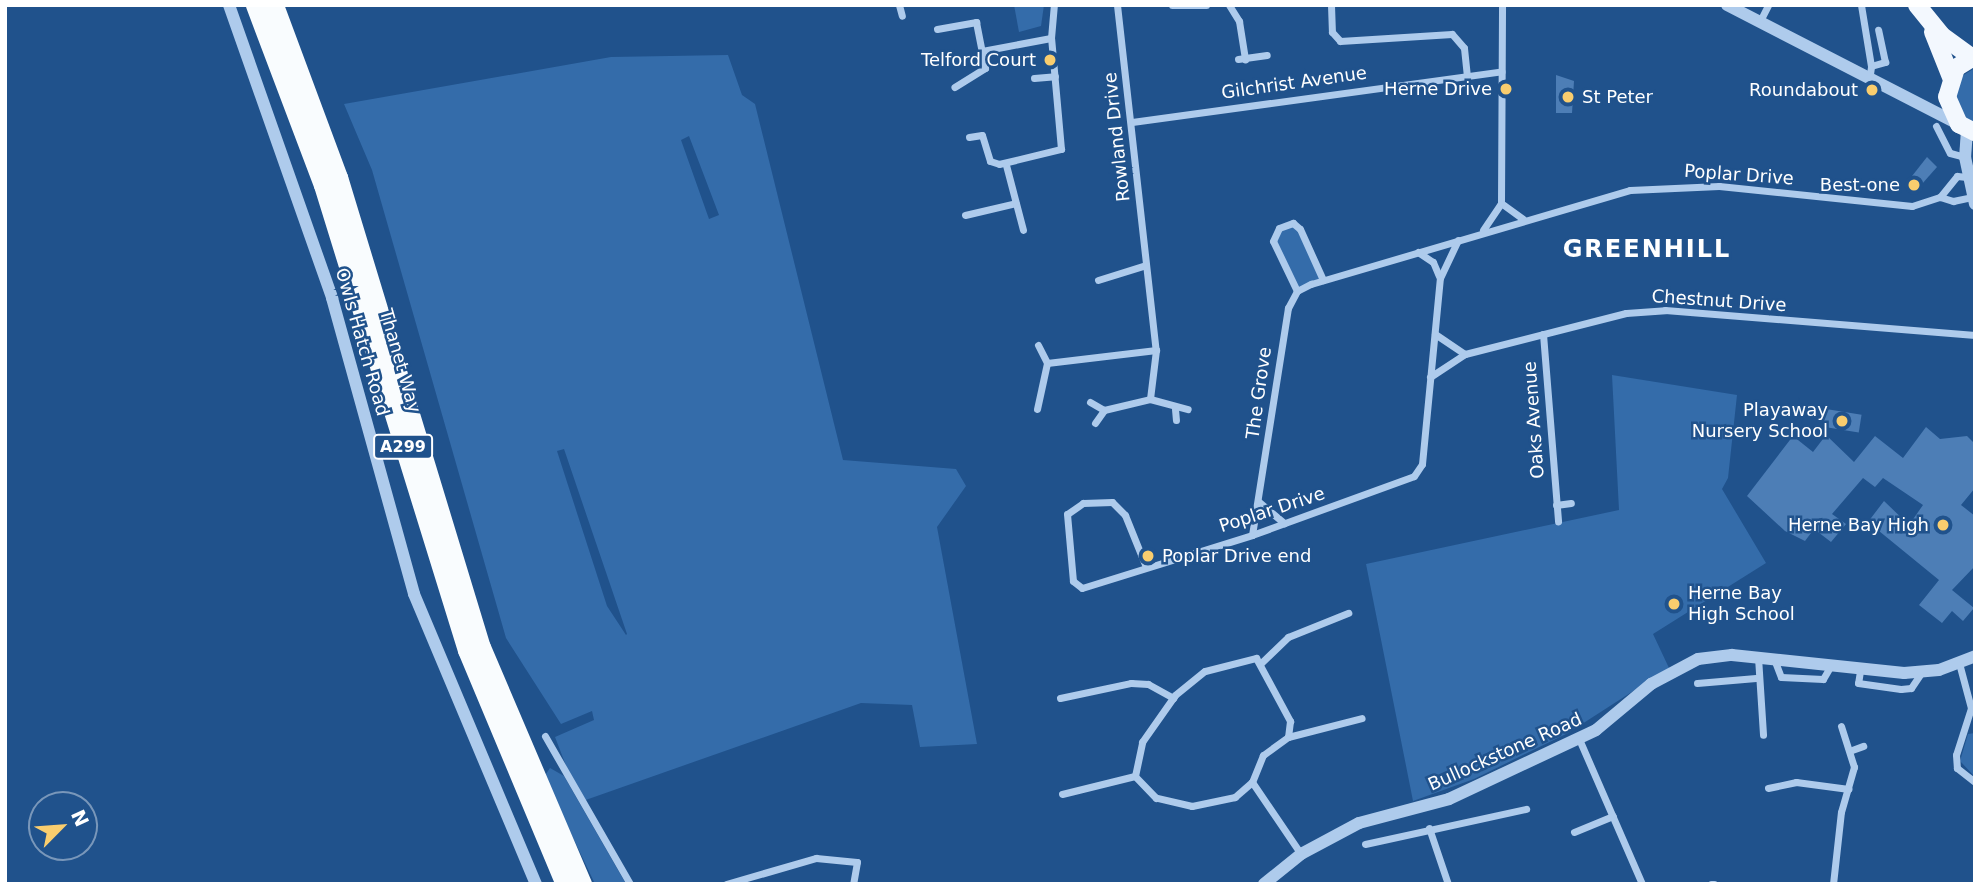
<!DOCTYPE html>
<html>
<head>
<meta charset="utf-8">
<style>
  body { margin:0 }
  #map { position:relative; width:1980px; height:889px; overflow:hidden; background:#20528c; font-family:"DejaVu Sans",sans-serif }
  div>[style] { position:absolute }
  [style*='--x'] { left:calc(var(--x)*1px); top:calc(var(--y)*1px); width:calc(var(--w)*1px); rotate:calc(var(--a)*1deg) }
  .green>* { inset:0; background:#346caa }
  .building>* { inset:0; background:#4d7eb6; transform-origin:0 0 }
  .minor>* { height:7px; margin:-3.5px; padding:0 3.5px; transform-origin:3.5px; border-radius:3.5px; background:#aecbec }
  .tertiary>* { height:12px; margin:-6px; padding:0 6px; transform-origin:6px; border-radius:6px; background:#aecbec }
  .primary>* { height:18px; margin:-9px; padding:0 9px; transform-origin:9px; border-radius:9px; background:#f3f8fe }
  .trunk>* { height:19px; margin:-9.5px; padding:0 9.5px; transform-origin:9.5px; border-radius:9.5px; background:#f9fcfe }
  .dots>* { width:19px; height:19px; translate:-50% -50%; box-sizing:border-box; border:4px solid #20528c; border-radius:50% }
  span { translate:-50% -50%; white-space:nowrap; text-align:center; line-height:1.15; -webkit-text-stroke:5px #20528c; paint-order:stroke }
  .shield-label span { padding:2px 5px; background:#20528c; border:2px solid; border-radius:5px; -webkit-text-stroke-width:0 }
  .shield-label { font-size:16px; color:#fff; font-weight:700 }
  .poi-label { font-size:18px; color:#fff }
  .right { translate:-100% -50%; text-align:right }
  .left { translate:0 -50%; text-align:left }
  .street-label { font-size:18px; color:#fff }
  .district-label { font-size:24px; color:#fff; font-weight:700; letter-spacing:2px }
  .frame { position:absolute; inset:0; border:7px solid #fff; pointer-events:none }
  .north { position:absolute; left:28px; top:791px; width:70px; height:70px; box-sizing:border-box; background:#20528c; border:2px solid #7997ba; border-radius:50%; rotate:65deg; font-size:19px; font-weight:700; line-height:28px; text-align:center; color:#fff }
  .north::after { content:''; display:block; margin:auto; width:24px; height:32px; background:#f9cd6e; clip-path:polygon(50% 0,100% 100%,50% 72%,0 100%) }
</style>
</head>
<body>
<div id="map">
  <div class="green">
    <i style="clip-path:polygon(1014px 5px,1044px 5px,1041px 26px,1019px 32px)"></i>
    <i style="clip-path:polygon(evenodd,728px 55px,742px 95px,755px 104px,843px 460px,956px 469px,966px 486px,937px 527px,977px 744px,920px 747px,912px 705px,861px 703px,580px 802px,555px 737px,594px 720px,592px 711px,561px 724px,506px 638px,372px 170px,344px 104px,611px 57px,728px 55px,689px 136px,719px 215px,709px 219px,681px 140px,689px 136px,728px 55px,564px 449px,627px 634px,626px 635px,607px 606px,557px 451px,564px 449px)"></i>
    <i style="clip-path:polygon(1975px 68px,1975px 126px,1962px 117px,1955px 97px,1962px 76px)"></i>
    <i style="clip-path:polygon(1293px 223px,1323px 280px,1297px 291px,1273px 241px,1274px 233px)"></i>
    <i style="clip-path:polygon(1612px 375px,1737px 395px,1728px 478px,1722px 489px,1766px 563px,1653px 634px,1669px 668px,1568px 733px,1474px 779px,1413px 801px,1366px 564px,1619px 510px)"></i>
    <i style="clip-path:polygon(1975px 733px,1975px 777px,1960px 761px,1968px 734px)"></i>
    <i style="clip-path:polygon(550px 768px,564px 776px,626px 884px,595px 884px,544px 777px)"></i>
  </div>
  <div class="building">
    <i style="clip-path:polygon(1556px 75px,1574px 81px,1572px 113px,1556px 113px)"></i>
    <i style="clip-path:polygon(1927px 157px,1937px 167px,1914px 193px,1905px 185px)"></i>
    <i style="left:1826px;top:409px;width:36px;height:18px;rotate:9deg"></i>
    <i style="clip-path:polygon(1926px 427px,1940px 439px,1967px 436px,1975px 444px,1975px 488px,1961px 505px,1975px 516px,1975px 566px,1952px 590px,1974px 608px,1963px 621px,1952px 611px,1942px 623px,1919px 605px,1939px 580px,1868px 522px,1884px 501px,1909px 525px,1923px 505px,1883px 478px,1875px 487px,1863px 478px,1832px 514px,1846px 524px,1831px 542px,1814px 529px,1805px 541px,1785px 531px,1747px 496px,1793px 436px,1813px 452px,1826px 435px,1854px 462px,1875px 436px,1903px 458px)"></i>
  </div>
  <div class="minor">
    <i style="--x:899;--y:5;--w:11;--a:75"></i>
    <i style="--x:1117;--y:5;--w:347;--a:83.6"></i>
    <i style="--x:1156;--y:350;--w:49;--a:97"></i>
    <i style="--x:1172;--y:5;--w:34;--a:0"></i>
    <i style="--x:1229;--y:5;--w:19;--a:58"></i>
    <i style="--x:1239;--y:21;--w:39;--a:81"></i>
    <i style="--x:1331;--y:5;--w:27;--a:88"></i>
    <i style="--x:1332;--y:32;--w:12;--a:48"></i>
    <i style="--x:1340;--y:41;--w:112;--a:-3.6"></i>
    <i style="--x:1452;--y:34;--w:18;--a:49"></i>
    <i style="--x:1464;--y:48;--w:27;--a:84"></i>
    <i style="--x:1861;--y:5;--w:62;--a:80.7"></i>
    <i style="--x:1759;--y:23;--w:20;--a:-63"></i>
    <i style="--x:937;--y:29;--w:40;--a:-10"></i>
    <i style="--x:976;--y:22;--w:47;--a:78.9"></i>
    <i style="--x:985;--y:68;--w:36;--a:148"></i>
    <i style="--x:982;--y:51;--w:70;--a:-10.7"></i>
    <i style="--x:1238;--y:59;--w:29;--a:-8"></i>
    <i style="--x:1034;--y:78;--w:21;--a:-5"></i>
    <i style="--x:1869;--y:81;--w:15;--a:-82"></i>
    <i style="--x:1871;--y:66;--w:15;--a:-16"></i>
    <i style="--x:1885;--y:62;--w:33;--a:-102"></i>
    <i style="--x:1132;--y:122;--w:373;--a:-7.8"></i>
    <i style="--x:1936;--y:126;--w:30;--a:63"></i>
    <i style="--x:1950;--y:153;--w:16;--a:15"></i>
    <i style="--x:969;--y:137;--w:13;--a:-9"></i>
    <i style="--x:982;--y:135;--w:27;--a:73"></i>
    <i style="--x:990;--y:161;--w:9;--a:18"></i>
    <i style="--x:999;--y:164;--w:64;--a:-13.6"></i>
    <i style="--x:1061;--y:149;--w:111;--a:-95.1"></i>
    <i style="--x:1051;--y:38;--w:33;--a:-85"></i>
    <i style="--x:1006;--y:165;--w:67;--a:75.3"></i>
    <i style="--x:1940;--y:197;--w:14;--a:17"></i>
    <i style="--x:1953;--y:201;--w:19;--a:-12"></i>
    <i style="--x:1501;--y:203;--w:27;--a:36"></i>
    <i style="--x:965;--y:215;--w:52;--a:-13.2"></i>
    <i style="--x:1483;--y:230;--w:32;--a:-56"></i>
    <i style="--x:1501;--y:203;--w:198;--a:-89.7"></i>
    <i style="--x:1418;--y:252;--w:18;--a:34"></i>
    <i style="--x:1433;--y:262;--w:15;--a:67"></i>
    <i style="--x:1098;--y:280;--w:50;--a:-17.4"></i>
    <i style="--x:1297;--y:291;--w:55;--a:-115.6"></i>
    <i style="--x:1273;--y:241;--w:14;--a:-65"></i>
    <i style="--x:1279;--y:228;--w:15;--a:-20"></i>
    <i style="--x:1293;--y:223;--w:9;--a:41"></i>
    <i style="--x:1300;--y:229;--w:56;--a:65.7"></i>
    <i style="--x:1435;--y:334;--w:36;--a:34"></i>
    <i style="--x:1543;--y:334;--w:188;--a:85.4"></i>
    <i style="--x:1038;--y:345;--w:20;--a:63"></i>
    <i style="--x:1430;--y:377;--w:42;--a:-33.3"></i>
    <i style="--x:1465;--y:354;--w:166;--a:-14.3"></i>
    <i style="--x:1626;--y:313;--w:39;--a:-4"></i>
    <i style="--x:1665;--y:310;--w:311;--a:4.6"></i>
    <i style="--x:1090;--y:402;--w:16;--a:30"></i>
    <i style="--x:1037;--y:409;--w:47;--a:-77.7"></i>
    <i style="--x:1047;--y:363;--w:110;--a:-6.8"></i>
    <i style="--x:1175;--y:409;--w:11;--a:85"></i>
    <i style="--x:1095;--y:423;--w:16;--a:-55"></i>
    <i style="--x:1104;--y:410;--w:47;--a:-13.4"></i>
    <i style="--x:1150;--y:399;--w:39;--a:15"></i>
    <i style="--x:1259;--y:502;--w:33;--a:40"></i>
    <i style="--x:1556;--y:505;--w:15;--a:-8"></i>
    <i style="--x:1252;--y:535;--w:230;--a:-81"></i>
    <i style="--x:1288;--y:308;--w:19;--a:-62"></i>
    <i style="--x:1297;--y:291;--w:16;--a:-27"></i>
    <i style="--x:1311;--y:284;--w:333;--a:-16.4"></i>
    <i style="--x:1630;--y:190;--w:89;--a:-2.6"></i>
    <i style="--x:1719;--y:186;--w:194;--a:5.9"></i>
    <i style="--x:1912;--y:206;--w:29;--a:-18"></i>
    <i style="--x:1940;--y:197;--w:27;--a:-51"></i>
    <i style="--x:1957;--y:176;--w:10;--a:6"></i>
    <i style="--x:1146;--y:567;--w:56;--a:-112"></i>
    <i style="--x:1125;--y:515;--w:18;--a:-135"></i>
    <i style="--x:1112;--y:502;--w:29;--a:178"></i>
    <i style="--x:1083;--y:503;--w:19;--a:145"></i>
    <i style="--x:1067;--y:514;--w:67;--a:84.9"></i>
    <i style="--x:1073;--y:581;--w:11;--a:38"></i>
    <i style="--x:1082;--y:588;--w:178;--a:-17.3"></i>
    <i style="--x:1252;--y:535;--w:172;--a:-20"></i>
    <i style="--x:1414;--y:476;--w:14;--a:-56"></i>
    <i style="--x:1422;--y:464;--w:187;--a:-84.5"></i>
    <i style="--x:1440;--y:278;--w:42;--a:-64.7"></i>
    <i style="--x:1758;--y:657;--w:78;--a:86.3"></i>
    <i style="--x:1256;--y:658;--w:72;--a:61.6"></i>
    <i style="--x:1290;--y:721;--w:16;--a:97"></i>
    <i style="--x:1288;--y:737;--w:31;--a:144"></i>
    <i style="--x:1263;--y:755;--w:29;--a:112"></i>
    <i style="--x:1252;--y:782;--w:23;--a:139"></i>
    <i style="--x:1235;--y:797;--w:44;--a:168.2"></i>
    <i style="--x:1192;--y:806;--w:37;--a:-167"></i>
    <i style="--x:1156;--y:798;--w:30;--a:-134"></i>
    <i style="--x:1135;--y:776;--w:35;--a:-78"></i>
    <i style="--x:1142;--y:742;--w:57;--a:-54.9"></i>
    <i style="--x:1175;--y:695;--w:38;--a:-39"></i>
    <i style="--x:1205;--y:671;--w:53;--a:-14.3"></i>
    <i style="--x:1774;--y:659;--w:19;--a:69"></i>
    <i style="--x:1781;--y:677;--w:42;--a:2.7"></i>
    <i style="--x:1823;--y:679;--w:16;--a:-60"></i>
    <i style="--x:1959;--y:663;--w:47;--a:75.1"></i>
    <i style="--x:1971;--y:708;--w:49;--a:107.7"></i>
    <i style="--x:1956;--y:755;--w:13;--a:86"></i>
    <i style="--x:1957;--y:768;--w:23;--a:38"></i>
    <i style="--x:1260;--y:664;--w:39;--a:-44"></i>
    <i style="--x:1288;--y:637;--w:65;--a:-21.8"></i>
    <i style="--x:1860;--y:671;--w:12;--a:99"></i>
    <i style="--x:1858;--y:683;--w:43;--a:7.9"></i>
    <i style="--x:1901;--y:689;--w:10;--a:-6"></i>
    <i style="--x:1911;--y:688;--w:18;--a:-56"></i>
    <i style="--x:1697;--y:683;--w:59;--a:-4.8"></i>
    <i style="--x:1060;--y:698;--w:73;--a:-11.9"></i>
    <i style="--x:1131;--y:683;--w:17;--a:3"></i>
    <i style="--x:1148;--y:684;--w:29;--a:29"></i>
    <i style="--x:545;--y:736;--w:171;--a:60.1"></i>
    <i style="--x:1288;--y:737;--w:76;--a:-14.4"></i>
    <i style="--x:1579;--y:739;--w:158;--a:66.5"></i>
    <i style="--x:1852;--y:750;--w:12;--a:-20"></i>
    <i style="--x:1252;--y:782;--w:87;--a:55.8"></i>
    <i style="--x:1768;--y:788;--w:29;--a:-12"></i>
    <i style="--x:1796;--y:782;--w:53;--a:7.5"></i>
    <i style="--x:1062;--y:794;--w:75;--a:-13.9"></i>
    <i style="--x:1429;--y:828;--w:59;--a:71.3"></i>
    <i style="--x:1574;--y:832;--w:42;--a:-22.3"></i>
    <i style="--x:1365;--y:844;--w:165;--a:-12.3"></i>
    <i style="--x:726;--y:884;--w:94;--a:-16.1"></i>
    <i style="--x:816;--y:858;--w:41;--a:5.6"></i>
    <i style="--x:857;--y:862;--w:22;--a:100"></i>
    <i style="--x:1711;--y:884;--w:3;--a:0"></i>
    <i style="--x:1833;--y:884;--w:72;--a:-83.7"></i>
    <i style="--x:1841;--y:812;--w:47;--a:-73.9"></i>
    <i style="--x:1854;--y:767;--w:43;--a:-107.6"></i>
  </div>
  <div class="tertiary">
    <i style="--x:229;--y:5;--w:311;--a:70.6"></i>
    <i style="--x:332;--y:298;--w:307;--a:74.5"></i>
    <i style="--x:414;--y:594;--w:315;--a:67.2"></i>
    <i style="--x:1727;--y:5;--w:261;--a:27.2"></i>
    <i style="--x:1967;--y:130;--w:27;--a:94"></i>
    <i style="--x:1965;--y:157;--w:48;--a:78"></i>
    <i style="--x:1264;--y:884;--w:48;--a:-39"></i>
    <i style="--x:1301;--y:854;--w:66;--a:-28.1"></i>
    <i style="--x:1359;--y:823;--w:93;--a:-14.9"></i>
    <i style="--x:1449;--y:799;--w:162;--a:-25.1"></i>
    <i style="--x:1596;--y:730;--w:72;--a:-39.9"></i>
    <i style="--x:1651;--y:684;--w:53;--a:-28"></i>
    <i style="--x:1698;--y:659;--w:34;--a:-7"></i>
    <i style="--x:1732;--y:655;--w:173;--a:6"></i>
    <i style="--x:1904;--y:673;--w:35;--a:-5"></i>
    <i style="--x:1939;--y:670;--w:39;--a:-21"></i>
  </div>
  <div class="primary">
    <i style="--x:1917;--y:5;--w:38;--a:51"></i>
    <i style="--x:1941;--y:35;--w:37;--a:36"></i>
    <i style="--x:1933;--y:32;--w:48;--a:68.2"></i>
    <i style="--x:1975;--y:56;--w:22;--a:148"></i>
    <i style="--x:1956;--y:68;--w:30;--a:107"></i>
    <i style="--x:1947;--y:97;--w:30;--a:66"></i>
    <i style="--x:1959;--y:124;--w:18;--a:27"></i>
  </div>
  <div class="trunk">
    <i style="--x:255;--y:5;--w:192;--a:69.3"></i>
    <i style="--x:323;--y:185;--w:487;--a:72.8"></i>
    <i style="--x:467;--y:650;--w:254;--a:67.3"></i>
    <i style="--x:274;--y:5;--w:184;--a:69.6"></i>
    <i style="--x:338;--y:177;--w:491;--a:73.1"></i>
    <i style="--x:481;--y:647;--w:258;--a:66.9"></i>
  </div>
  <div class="dots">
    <i style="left:1050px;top:60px;background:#f9cd6e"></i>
    <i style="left:1506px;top:89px;background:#f9cd6e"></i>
    <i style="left:1872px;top:90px;background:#f9cd6e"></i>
    <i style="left:1568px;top:97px;background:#f9cd6e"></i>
    <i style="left:1914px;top:185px;background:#f9cd6e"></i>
    <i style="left:1842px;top:421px;background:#f9cd6e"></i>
    <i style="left:1943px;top:525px;background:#f9cd6e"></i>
    <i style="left:1148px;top:556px;background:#f9cd6e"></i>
    <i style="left:1674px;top:604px;background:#f9cd6e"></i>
  </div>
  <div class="shield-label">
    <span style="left:403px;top:447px">A299</span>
  </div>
  <div class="poi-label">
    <span class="right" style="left:1036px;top:60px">Telford Court</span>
    <span class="right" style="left:1492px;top:89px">Herne Drive</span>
    <span class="right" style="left:1858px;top:90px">Roundabout</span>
    <span class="left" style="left:1582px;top:97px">St Peter</span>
    <span class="right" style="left:1900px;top:185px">Best-one</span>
    <span class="right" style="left:1828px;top:421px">Playaway<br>Nursery School</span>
    <span class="right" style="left:1929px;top:525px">Herne Bay High</span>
    <span class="left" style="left:1162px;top:556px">Poplar Drive end</span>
    <span class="left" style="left:1688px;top:604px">Herne Bay<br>High School</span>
  </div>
  <div class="street-label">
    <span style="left:1294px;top:83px;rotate:-8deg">Gilchrist Avenue</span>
    <span style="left:1117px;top:137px;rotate:-96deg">Rowland Drive</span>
    <span style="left:1739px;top:175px;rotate:4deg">Poplar Drive</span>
    <span style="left:1719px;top:301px;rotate:4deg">Chestnut Drive</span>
    <span style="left:362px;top:342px;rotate:74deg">Owls Hatch Road</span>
    <span style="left:400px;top:361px;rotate:74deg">Thanet Way</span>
    <span style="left:1259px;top:393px;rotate:-82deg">The Grove</span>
    <span style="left:1534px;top:420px;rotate:-94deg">Oaks Avenue</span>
    <span style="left:1272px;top:510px;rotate:-18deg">Poplar Drive</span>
    <span style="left:1505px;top:752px;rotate:-24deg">Bullockstone Road</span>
  </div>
  <div class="district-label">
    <span style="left:1647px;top:250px">GREENHILL</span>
  </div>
  <div class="frame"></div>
  <div class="north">N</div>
</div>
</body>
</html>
